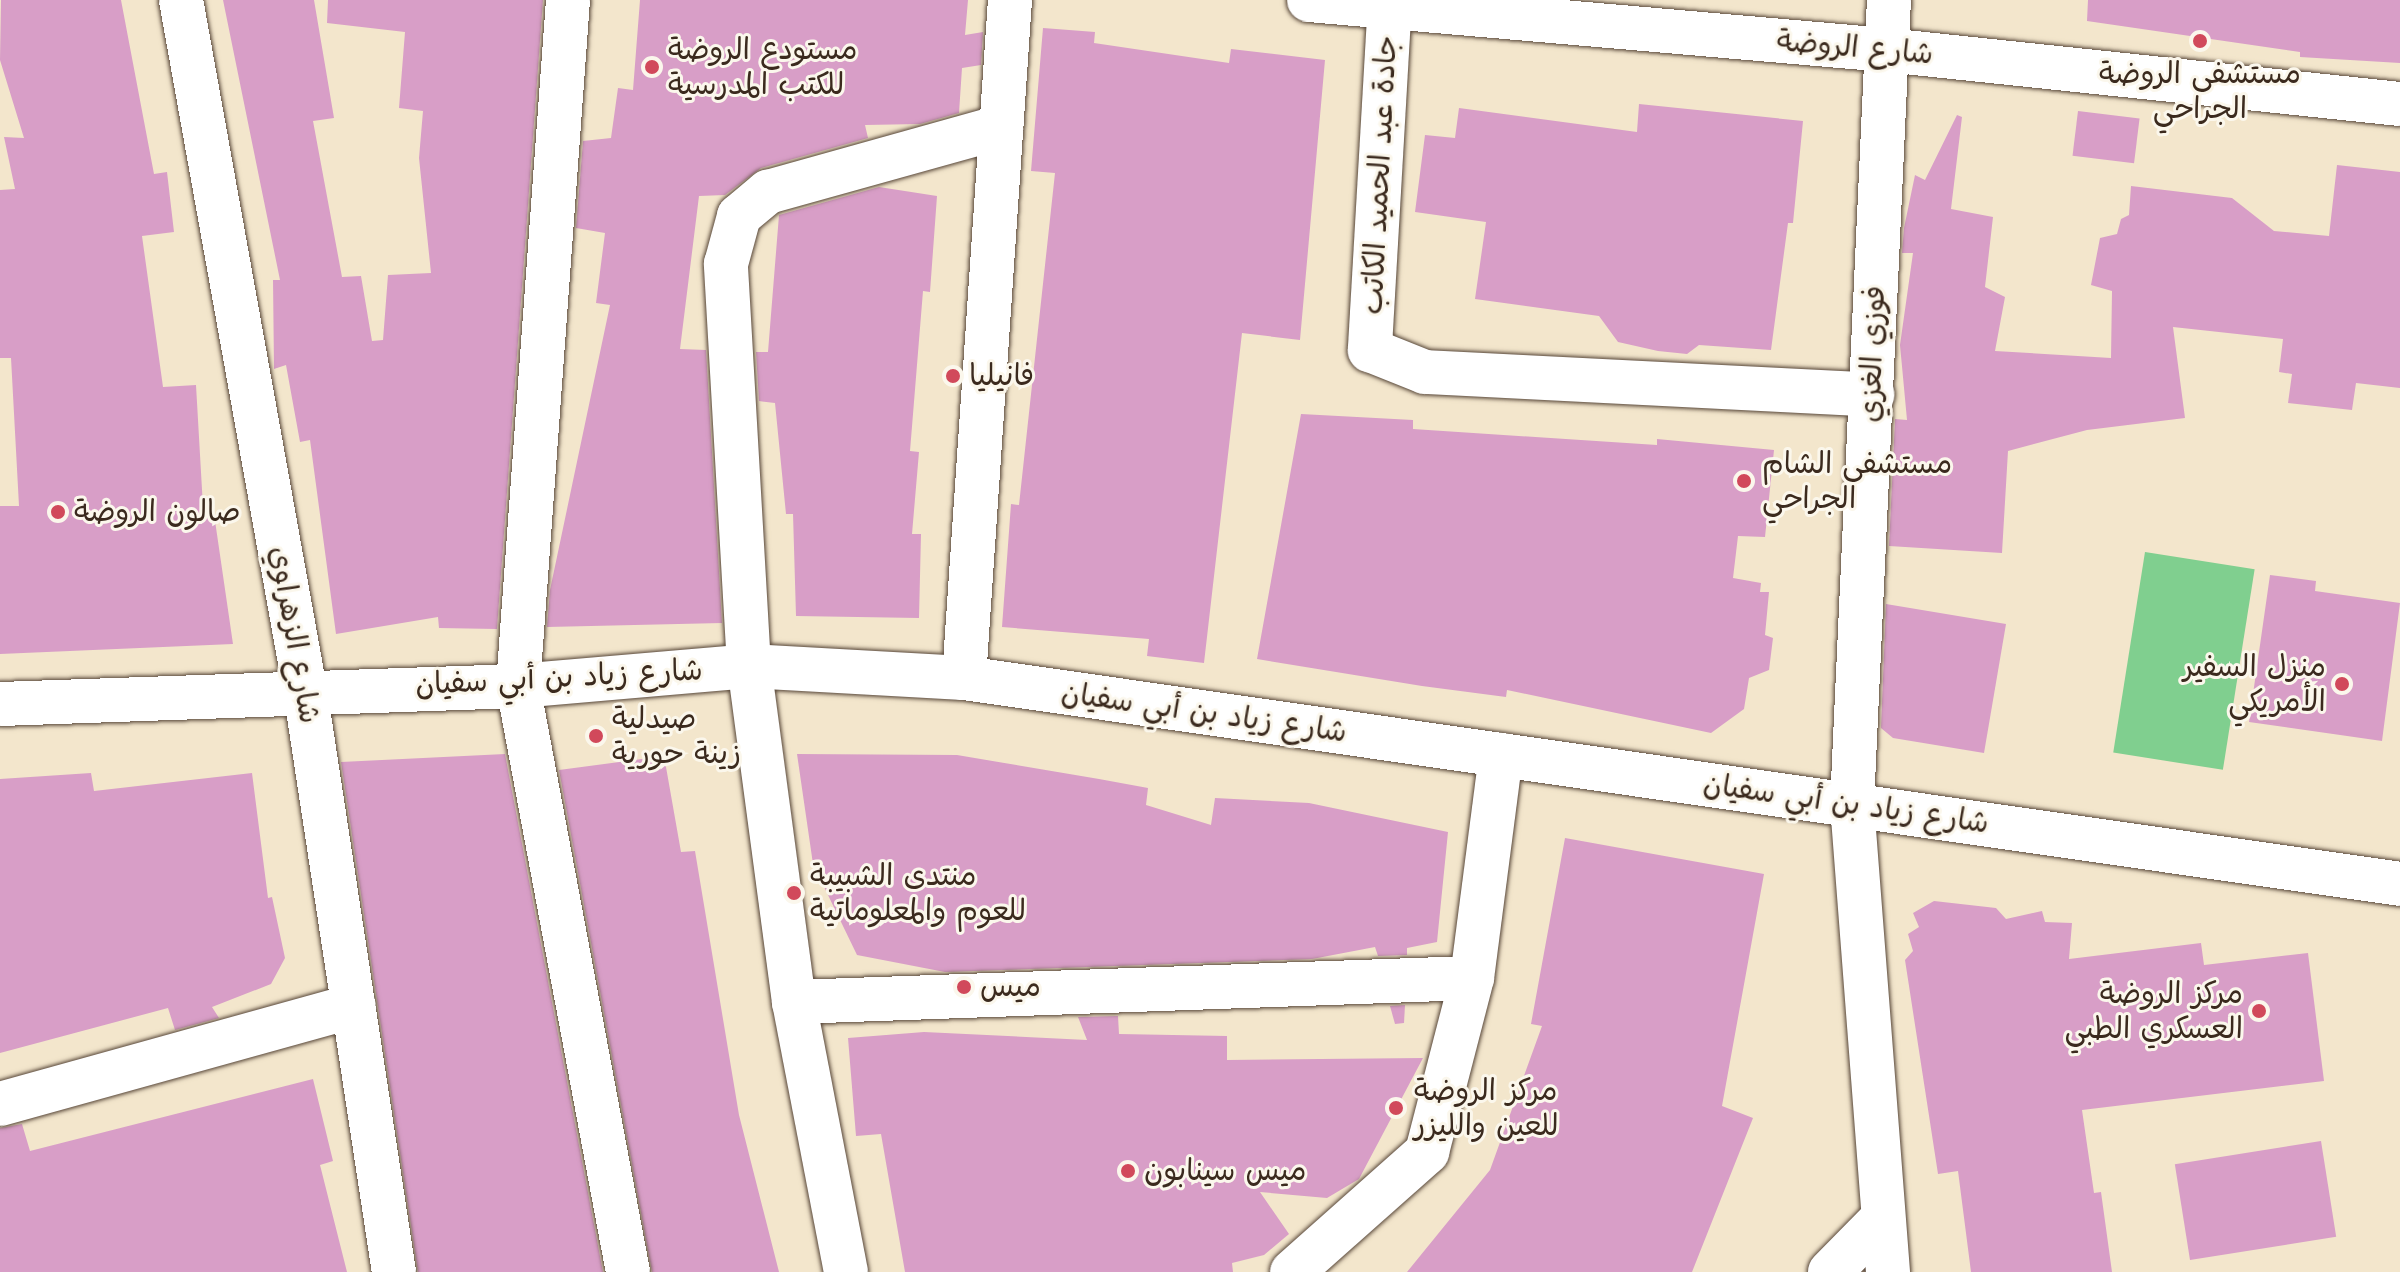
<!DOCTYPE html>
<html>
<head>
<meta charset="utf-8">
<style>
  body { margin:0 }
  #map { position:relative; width:2400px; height:1272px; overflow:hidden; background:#f3e6cc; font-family:"Comic Neue","Playpen Sans Arabic",sans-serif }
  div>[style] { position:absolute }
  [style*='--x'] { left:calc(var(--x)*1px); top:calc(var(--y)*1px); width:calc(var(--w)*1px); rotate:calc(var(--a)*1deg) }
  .green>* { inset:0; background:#80cf8f; transform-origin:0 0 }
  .building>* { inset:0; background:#d89ec7; transform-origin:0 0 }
  .roads { filter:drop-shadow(0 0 2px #574638) drop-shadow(0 0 2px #574638) }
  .minor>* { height:44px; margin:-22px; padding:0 22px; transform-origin:22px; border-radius:22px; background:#fff }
  .dots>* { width:22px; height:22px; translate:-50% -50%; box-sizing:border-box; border:4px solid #fbf7ec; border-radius:50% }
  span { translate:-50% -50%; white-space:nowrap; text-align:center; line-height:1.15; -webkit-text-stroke:6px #fbf7ec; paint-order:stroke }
  .street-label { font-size:30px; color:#3b2a1e }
  .poi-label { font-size:30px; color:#3b2a1e }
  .left { translate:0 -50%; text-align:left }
  .right { translate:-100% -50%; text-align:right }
</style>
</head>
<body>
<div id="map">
  <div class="green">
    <i style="left:2145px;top:552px;width:111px;height:203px;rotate:9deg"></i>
  </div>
  <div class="building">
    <i style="clip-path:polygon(1px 0,121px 0,154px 174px,167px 172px,174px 232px,142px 236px,163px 387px,196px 385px,203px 507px,213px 507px,233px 644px,0 654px,0 506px,19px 506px,11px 358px,0 358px,0 190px,15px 189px,4px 137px,24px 138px,0 60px)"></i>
    <i style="clip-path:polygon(223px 0,314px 0,334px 118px,313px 121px,342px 277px,361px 276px,372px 341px,383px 340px,388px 275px,431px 273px,419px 158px,423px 111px,399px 108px,405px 32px,327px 23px,328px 0,543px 0,497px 629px,439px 628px,438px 617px,336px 634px,310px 440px,300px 442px,286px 365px,274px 369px,273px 280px,280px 280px)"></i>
    <i style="clip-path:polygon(640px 0,968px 0,965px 35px,983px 32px,981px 65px,962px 68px,959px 113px,920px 124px,865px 125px,868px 138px,761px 168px,725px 195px,699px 196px,680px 349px,706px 350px,722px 623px,547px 627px,550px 590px,610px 305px,596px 303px,605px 233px,576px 228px,583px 141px,611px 138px,618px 88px,633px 90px)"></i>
    <i style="clip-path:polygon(2088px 0,2400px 0,2400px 63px,2300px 57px,2300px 52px,2087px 21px)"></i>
    <i style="clip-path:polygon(1043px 28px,1095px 32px,1094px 43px,1229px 63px,1231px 49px,1325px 60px,1300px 340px,1242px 333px,1204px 663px,1147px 656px,1149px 639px,1002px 627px,1011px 504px,1019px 505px,1055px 173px,1031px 171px)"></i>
    <i style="clip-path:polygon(1639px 104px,1803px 121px,1793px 223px,1788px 223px,1771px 350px,1699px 345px,1687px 354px,1658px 351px,1618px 342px,1599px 316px,1475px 299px,1486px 222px,1415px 212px,1425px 135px,1455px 138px,1459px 108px,1637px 132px)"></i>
    <i style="left:2078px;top:111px;width:62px;height:45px;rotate:7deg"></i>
    <i style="clip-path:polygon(1957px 115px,1962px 117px,1951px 209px,1993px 217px,1985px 287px,2005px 297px,1995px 351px,2111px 358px,2112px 291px,2091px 285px,2100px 238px,2117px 234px,2121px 219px,2129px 215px,2131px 186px,2232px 198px,2274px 231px,2329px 236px,2337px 165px,2400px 172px,2400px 388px,2356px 383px,2352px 410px,2288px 403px,2292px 374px,2279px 372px,2283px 339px,2173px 327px,2185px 418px,2087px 430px,2008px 451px,2002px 553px,1889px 546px,1895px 419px,1907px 420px,1900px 345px,1913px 253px,1902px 253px,1904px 228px,1915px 175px,1925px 180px)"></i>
    <i style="clip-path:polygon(879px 187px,937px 196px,930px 292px,923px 291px,910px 451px,919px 452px,912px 534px,921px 534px,919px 618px,796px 616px,793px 514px,786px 514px,775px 403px,759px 401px,756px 352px,768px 352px,779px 215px)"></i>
    <i style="clip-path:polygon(1301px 414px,1413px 420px,1413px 429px,1657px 445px,1657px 439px,1774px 450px,1765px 537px,1738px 536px,1733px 578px,1761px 583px,1760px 592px,1769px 592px,1765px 635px,1773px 638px,1769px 670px,1749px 678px,1744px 709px,1711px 733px,1507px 690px,1506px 697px,1422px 686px,1257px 659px)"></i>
    <i style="clip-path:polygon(2270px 575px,2316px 581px,2315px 591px,2400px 603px,2382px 741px,2249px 722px)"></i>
    <i style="clip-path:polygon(1886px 604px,2006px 624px,1984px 753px,1893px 738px,1881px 728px)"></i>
    <i style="clip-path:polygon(505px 754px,603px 1272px,418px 1272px,341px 762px)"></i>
    <i style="clip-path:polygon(797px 754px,957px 755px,1099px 779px,1148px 788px,1146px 805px,1211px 825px,1215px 798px,1309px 803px,1448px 832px,1437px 942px,1407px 948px,1407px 955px,1378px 956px,1375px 947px,1312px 959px,945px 972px,857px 955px,813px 864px)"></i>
    <i style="clip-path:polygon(657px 757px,666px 767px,681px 852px,695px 851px,739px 1115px,779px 1272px,652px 1272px,559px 770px)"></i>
    <i style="clip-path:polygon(91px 773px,94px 791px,252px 773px,268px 898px,272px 897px,285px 958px,271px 984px,212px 1007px,219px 1018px,175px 1030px,168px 1008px,0 1053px,0 779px)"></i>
    <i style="clip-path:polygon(1565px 838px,1764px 874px,1722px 1106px,1753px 1118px,1692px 1272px,1407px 1272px,1490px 1170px,1542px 1026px,1531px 1024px)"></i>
    <i style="clip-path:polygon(1934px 901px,1996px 908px,2006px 919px,2042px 911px,2045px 922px,2072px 923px,2069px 959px,2201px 943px,2204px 965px,2308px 953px,2324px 1081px,2082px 1110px,2094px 1193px,2101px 1192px,2112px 1272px,1971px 1272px,1958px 1171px,1938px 1174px,1905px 960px,1913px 951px,1908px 934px,1919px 927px,1913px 913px)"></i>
    <i style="clip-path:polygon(1405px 1005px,1404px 1023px,1395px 1024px,1390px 1006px)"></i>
    <i style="clip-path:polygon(1118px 1016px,1119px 1034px,1227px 1036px,1227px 1060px,1423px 1058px,1359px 1179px,1327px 1198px,1260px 1192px,1289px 1234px,1264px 1255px,1232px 1263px,1233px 1272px,905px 1272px,881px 1134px,856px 1136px,848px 1038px,924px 1032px,1087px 1040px,1078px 1017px)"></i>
    <i style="clip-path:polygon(313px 1079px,333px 1161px,320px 1165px,347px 1272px,0 1272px,0 1128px,22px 1124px,30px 1151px)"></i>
    <i style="left:2321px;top:1141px;width:97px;height:148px;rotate:81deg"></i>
  </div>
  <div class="roads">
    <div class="minor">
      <i style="--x:181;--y:0;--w:701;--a:79.81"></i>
      <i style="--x:305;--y:690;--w:589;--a:81.31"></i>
      <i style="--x:568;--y:0;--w:688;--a:94.17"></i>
      <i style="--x:518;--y:686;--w:596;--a:79.37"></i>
      <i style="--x:1309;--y:0;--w:579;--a:4.95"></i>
      <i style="--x:1886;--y:50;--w:517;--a:6"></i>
      <i style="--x:1390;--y:0;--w:351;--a:93.3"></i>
      <i style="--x:1370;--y:350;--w:59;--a:21.8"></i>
      <i style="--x:1425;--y:372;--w:448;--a:2.9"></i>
      <i style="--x:964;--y:678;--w:680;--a:-86.12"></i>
      <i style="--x:0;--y:704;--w:518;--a:-1.99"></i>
      <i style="--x:518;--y:686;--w:232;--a:-4.9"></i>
      <i style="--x:749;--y:666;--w:215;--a:3.2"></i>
      <i style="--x:964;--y:678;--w:1451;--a:8.16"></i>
      <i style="--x:794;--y:1002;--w:678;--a:-2.03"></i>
      <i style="--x:0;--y:1104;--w:367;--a:-15.5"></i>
      <i style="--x:846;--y:1272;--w:275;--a:-100.9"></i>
      <i style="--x:794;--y:1002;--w:339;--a:-97.6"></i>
      <i style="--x:749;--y:666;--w:403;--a:-93.3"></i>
      <i style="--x:726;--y:264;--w:50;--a:-74.8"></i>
      <i style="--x:739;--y:216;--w:38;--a:-40"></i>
      <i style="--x:768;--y:192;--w:242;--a:-15.6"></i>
      <i style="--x:1292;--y:1272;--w:181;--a:-41.6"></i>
      <i style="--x:1427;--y:1152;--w:180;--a:-75.5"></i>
      <i style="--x:1472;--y:978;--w:225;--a:-82.6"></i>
      <i style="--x:1830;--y:1272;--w:71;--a:-45.6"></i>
      <i style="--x:1888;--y:1272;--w:469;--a:-94.4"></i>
      <i style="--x:1852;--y:804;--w:805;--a:-87.37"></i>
    </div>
  </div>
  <div class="dots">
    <i style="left:2200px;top:41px;background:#d1495b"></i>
    <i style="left:652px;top:67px;background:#d1495b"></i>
    <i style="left:953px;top:376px;background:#d1495b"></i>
    <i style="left:1744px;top:481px;background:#d1495b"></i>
    <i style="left:58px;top:512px;background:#d1495b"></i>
    <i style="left:2342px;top:684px;background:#d1495b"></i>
    <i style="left:596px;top:736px;background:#d1495b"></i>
    <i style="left:794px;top:893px;background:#d1495b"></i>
    <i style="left:964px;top:987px;background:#d1495b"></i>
    <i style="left:2259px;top:1011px;background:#d1495b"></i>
    <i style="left:1396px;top:1108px;background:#d1495b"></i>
    <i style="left:1128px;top:1171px;background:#d1495b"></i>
  </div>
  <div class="street-label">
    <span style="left:1855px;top:48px;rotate:5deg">شارع الروضة</span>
    <span style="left:1380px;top:175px;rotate:-87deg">جادة عبد الحميد الكاتب</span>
    <span style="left:1873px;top:354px;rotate:-88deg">فوزي الغزي</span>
    <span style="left:294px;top:635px;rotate:80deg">شارع الزهراوي</span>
    <span style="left:559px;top:678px;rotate:-3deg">شارع زياد بن أبي سفيان</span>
    <span style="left:1204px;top:713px;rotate:8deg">شارع زياد بن أبي سفيان</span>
    <span style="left:1846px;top:804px;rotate:8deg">شارع زياد بن أبي سفيان</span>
  </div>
  <div class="poi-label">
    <span class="left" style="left:668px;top:67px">مستودع الروضة<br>للكتب المدرسية</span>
    <span style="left:2200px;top:91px">مستشفى الروضة<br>الجراحي</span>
    <span class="left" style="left:969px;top:376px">فانيليا</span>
    <span class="left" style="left:1762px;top:481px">مستشفى الشام<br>الجراحي</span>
    <span class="left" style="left:74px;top:512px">صالون الروضة</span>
    <span class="right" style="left:2326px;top:684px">منزل السفير<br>الأمريكي</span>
    <span class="left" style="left:612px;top:736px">صيدلية<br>زينة حورية</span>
    <span class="left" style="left:810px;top:893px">منتدى الشبيبة<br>للعوم والمعلوماتية</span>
    <span class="left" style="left:980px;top:987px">ميس</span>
    <span class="right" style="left:2243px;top:1011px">مركز الروضة<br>العسكري الطبي</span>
    <span class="left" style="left:1414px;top:1108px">مركز الروضة<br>للعين والليزر</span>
    <span class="left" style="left:1144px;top:1171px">ميس سينابون</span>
  </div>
</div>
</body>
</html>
